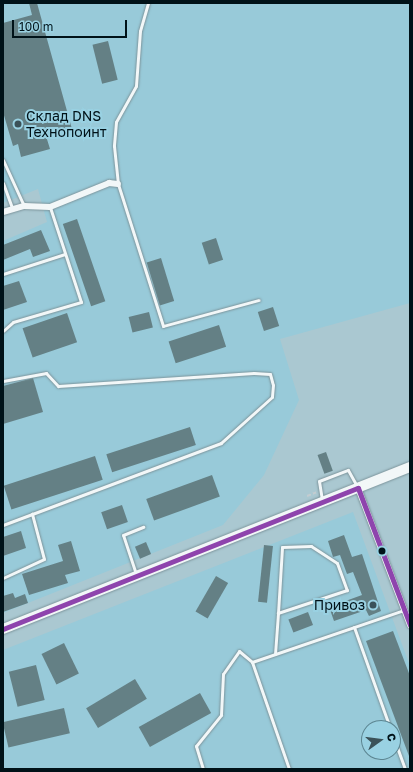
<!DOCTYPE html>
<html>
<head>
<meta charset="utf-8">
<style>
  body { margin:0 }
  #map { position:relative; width:413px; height:772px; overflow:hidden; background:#aac8d1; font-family:"Golos Text",sans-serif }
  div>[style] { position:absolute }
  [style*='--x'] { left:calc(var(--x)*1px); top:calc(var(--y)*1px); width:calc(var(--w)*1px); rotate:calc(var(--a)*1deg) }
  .built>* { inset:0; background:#98cad9 }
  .building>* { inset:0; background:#648085; transform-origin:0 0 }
  .path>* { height:1.5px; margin-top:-0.75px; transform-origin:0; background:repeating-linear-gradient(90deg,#c3ccd0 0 4px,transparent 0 6px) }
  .roads { filter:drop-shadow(0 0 1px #7c949b) drop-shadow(0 0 1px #7c949b) }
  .lane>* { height:3px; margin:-1.5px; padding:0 1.5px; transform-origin:1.5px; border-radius:1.5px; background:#f2f7f8 }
  .street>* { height:6px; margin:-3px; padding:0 3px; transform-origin:3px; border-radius:3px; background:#f2f7f8 }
  .primary>* { height:10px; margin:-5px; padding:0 5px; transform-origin:5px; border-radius:5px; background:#f2f7f8 }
  .bus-1>* { height:5px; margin:-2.5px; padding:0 2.5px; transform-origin:2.5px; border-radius:2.5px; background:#8e44ad }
  .dots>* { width:11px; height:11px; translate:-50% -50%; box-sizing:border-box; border:2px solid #99d1e2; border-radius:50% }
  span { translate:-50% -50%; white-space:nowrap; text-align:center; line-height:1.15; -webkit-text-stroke:4px #99d1e2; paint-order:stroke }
  .poi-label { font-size:14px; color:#001218 }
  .left { translate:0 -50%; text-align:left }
  .right { translate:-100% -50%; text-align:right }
  .frame { position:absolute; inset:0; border:4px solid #001218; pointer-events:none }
  .north { position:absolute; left:361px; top:720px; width:40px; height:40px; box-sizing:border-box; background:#99d1e2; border:1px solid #5c8591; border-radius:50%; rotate:76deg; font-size:11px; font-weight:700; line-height:16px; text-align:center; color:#001218 }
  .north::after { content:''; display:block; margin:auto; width:14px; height:18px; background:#3b5259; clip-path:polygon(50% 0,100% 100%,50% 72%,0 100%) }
  .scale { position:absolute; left:12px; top:20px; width:115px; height:18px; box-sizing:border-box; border:2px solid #001218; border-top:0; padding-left:5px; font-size:12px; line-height:14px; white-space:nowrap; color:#001218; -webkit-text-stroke:3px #99d1e2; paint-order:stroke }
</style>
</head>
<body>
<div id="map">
  <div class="built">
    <i style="clip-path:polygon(3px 3px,410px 3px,410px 303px,280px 339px,299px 400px,264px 475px,223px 525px,3px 613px,3px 241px,47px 222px,38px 189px,3px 203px)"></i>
    <i style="clip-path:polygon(evenodd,353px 512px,410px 666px,410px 769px,3px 769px,3px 650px,353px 512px,369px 728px,393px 728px,393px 752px,369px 752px,369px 728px)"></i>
  </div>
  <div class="building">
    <i style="clip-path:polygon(29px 3px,37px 3px,72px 129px,46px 136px,50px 149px,21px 157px,18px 144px,13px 146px,3px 112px,3px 23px,32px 15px)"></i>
    <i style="left:108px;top:41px;width:40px;height:16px;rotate:76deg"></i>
    <i style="left:77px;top:219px;width:87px;height:15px;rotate:71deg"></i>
    <i style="clip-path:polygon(41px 230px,50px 251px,33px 257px,30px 249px,3px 260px,3px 245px)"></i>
    <i style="left:216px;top:238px;width:23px;height:15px;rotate:72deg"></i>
    <i style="left:161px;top:258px;width:45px;height:15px;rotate:73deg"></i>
    <i style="clip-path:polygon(19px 281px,27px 302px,3px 310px,3px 286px)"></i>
    <i style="left:273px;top:307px;width:20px;height:16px;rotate:72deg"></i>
    <i style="left:149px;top:312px;width:16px;height:21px;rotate:76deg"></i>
    <i style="left:67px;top:313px;width:31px;height:47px;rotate:71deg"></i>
    <i style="left:219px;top:325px;width:23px;height:53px;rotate:72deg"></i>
    <i style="clip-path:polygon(33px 378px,43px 412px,3px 424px,3px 386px)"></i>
    <i style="left:190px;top:427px;width:19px;height:88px;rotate:72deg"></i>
    <i style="left:326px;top:452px;width:20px;height:9px;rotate:70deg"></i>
    <i style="left:95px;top:456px;width:25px;height:96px;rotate:72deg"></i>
    <i style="left:212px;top:475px;width:23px;height:70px;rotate:70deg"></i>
    <i style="left:122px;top:505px;width:18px;height:22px;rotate:71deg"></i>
    <i style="clip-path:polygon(21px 531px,26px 548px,3px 556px,3px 537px)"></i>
    <i style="clip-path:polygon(344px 535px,352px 557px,362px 554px,381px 611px,369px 616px,366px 610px,334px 621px,329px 607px,362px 595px,353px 572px,347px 574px,340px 555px,333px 557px,328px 541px)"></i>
    <i style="clip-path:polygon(71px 541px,80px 571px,65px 575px,68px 583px,29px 595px,22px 574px,63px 561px,58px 545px)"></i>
    <i style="left:146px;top:542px;width:13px;height:12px;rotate:67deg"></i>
    <i style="left:264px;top:545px;width:9px;height:57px;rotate:6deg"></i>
    <i style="left:216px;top:576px;width:14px;height:41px;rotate:30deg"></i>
    <i style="clip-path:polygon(13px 593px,15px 598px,25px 594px,28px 603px,3px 612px,3px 596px)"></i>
    <i style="left:308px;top:612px;width:14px;height:21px;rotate:69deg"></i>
    <i style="clip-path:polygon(393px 631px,410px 676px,409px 756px,366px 641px)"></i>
    <i style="left:64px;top:643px;width:34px;height:25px;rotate:64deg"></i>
    <i style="left:36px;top:665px;width:36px;height:28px;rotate:76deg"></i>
    <i style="left:135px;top:679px;width:23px;height:57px;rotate:59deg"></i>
    <i style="left:200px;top:693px;width:23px;height:70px;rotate:61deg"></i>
    <i style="left:64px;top:708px;width:26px;height:63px;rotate:77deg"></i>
  </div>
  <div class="path">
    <i style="--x:307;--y:496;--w:11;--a:-22"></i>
  </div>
  <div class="roads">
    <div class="lane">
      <i style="--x:148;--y:3;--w:29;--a:106"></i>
      <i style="--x:140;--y:31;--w:55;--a:94.2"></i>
      <i style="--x:136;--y:86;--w:41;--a:119.1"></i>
      <i style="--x:116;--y:122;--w:24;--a:95"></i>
      <i style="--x:114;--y:146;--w:38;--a:84"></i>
      <i style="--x:118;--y:184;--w:149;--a:72.4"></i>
      <i style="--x:163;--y:326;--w:99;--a:-15.2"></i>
      <i style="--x:3;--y:160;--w:51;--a:65.5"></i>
      <i style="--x:3;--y:183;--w:27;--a:70"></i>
      <i style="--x:3;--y:274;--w:65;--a:-17.9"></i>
      <i style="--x:3;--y:331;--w:13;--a:-42"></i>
      <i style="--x:13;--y:322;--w:71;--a:-16.4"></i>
      <i style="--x:81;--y:302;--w:100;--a:-108.1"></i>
      <i style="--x:3;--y:381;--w:44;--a:-10.5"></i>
      <i style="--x:46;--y:373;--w:18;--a:47"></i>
      <i style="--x:58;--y:386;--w:196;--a:-3.8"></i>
      <i style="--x:254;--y:373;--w:16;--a:4"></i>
      <i style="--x:270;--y:374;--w:11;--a:75"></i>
      <i style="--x:273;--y:385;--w:12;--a:95"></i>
      <i style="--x:272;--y:397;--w:69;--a:138"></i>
      <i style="--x:221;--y:443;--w:233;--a:159.4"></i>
      <i style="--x:322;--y:500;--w:19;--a:-99"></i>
      <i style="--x:319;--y:481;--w:31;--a:-21"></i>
      <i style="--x:348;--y:470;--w:18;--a:61"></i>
      <i style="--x:136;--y:574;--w:41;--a:-108.4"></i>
      <i style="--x:123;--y:535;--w:22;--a:-22"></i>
      <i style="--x:3;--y:578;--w:45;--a:-24.9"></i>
      <i style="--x:44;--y:559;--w:47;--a:-104.9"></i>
      <i style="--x:354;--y:627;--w:107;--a:70.4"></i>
      <i style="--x:275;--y:654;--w:41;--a:-85.8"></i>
      <i style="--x:278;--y:613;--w:66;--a:-86.5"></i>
      <i style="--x:282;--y:547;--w:29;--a:-2"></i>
      <i style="--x:311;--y:546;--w:31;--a:33"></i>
      <i style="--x:337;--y:563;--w:29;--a:70"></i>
      <i style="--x:347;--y:590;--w:73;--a:161.6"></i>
      <i style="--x:252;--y:662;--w:161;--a:-18.9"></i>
      <i style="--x:393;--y:736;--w:35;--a:70"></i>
      <i style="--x:203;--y:769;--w:24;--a:-107"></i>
      <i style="--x:196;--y:746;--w:40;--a:-51"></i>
      <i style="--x:221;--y:715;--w:41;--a:-87.2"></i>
      <i style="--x:223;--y:674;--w:28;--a:-55"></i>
      <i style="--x:239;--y:651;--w:17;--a:40"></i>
      <i style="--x:252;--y:662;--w:113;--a:70.9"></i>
    </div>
    <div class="street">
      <i style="--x:3;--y:212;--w:22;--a:-16"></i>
      <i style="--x:24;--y:206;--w:26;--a:2"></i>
      <i style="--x:50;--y:207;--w:64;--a:-22.1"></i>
      <i style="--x:109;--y:183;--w:9;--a:6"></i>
      <i style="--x:358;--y:488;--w:147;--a:69.2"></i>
    </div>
    <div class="primary">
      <i style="--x:3;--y:629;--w:438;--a:-21.7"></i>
    </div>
  </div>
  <div class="bus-1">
    <i style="--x:3;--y:629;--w:382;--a:-21.7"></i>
    <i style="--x:358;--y:488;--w:147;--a:69.2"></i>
  </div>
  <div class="dots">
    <i style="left:18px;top:124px;background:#3b5259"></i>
    <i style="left:382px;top:551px;background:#001218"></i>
    <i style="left:373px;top:605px;background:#3b5259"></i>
  </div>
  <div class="poi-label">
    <span class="left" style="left:26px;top:124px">Склад DNS<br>Технопоинт</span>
    <span class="right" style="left:365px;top:605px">Привоз</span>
  </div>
  <div class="frame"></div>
  <div class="north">С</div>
  <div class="scale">100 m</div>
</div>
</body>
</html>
